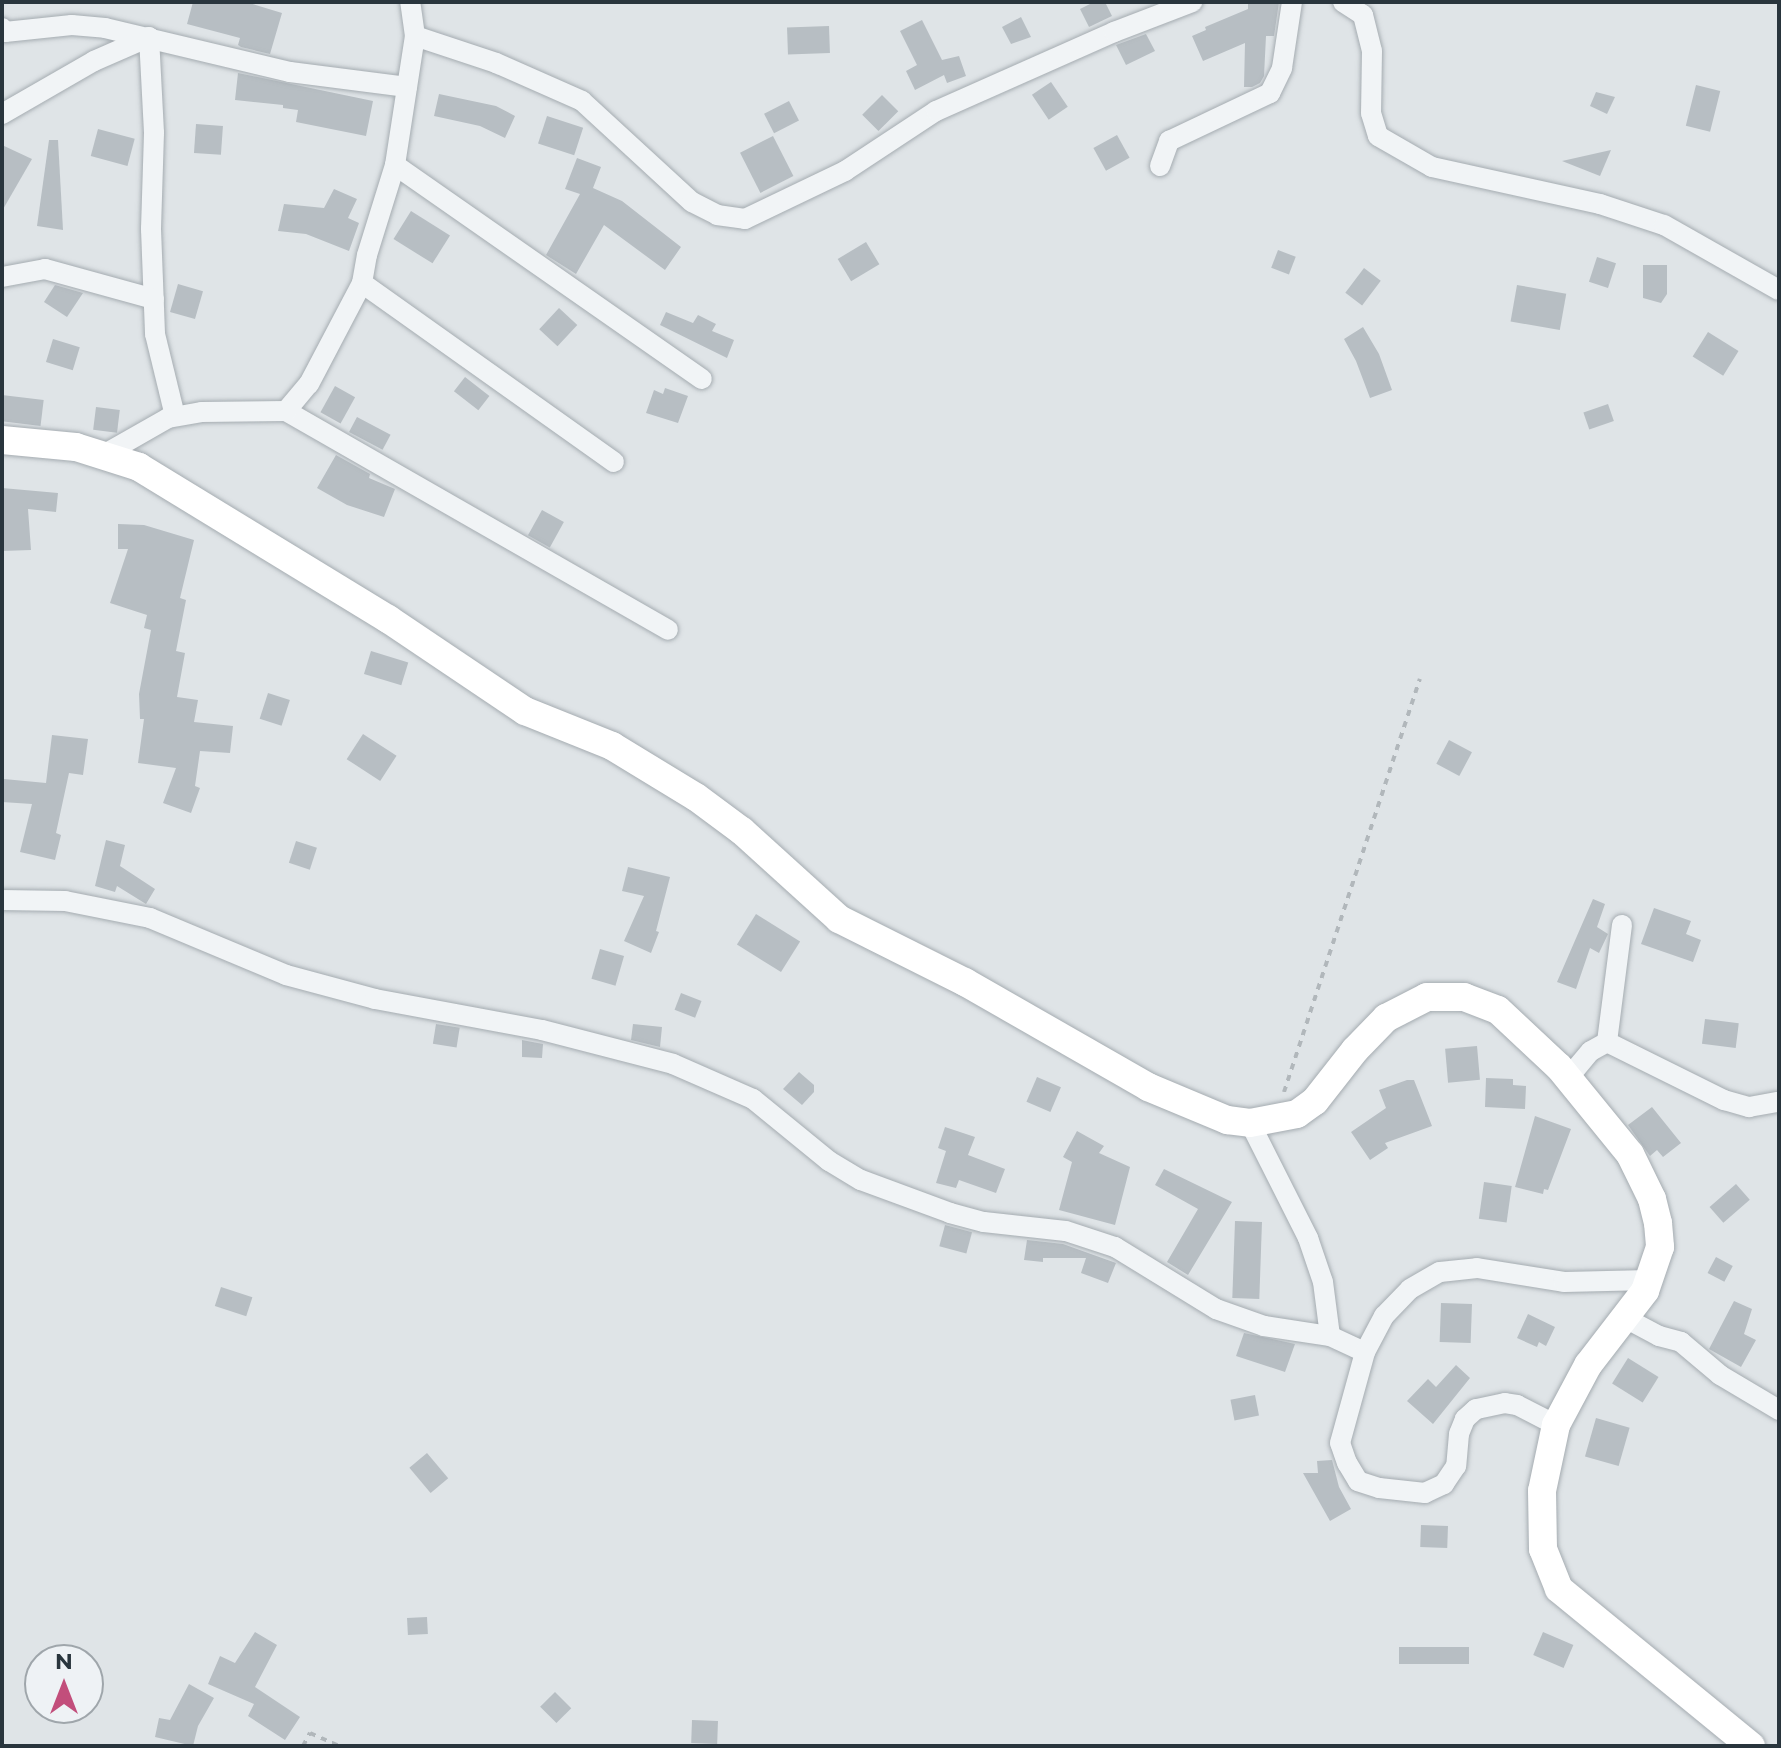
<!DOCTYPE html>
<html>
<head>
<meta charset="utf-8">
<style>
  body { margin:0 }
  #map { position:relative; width:1781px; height:1748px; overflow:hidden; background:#dfe4e7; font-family:Montserrat,sans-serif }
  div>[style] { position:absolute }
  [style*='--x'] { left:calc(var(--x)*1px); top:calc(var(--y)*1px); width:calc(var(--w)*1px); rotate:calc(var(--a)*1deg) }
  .building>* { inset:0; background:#b7bec3; transform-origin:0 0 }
  .path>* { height:4px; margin-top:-2px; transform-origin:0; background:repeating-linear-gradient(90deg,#b1b7bb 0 6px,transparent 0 12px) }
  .roads { filter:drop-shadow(0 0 2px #a5acb1) drop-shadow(0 0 2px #a5acb1) }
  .street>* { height:20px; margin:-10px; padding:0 10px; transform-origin:10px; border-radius:10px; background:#f1f4f6 }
  .secondary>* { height:28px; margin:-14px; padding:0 14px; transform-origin:14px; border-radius:14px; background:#fff }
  span { translate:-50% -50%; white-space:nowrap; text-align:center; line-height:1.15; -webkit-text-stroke:6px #eef2f5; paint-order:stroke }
  .frame { position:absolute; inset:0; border:4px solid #29353d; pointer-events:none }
  .north { position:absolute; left:24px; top:1644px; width:80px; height:80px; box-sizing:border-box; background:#eef2f5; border:2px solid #9fa6ab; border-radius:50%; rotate:0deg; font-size:22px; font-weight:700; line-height:32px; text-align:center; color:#29353d }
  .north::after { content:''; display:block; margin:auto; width:28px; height:36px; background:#c24e7b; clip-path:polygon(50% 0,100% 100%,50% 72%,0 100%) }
</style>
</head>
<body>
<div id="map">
  <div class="building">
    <i style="clip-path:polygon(193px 2px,246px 2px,282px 13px,270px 54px,241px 47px,238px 45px,240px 38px,187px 24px)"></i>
    <i style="clip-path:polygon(1094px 2px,1105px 2px,1112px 16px,1089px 27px,1080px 9px)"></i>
    <i style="clip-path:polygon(1248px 2px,1279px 2px,1274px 36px,1266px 36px,1264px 76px,1260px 83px,1252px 87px,1244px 87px,1245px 43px,1203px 61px,1192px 36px,1206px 30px,1205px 27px,1248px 9px)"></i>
    <i style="clip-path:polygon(1021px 17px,1031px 37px,1011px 44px,1002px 27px)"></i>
    <i style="clip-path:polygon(922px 20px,942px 60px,959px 56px,966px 76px,947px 83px,944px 75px,915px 90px,906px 71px,917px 65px,900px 31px)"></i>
    <i style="left:829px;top:26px;width:27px;height:42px;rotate:88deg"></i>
    <i style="clip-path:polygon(1146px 34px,1155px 51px,1126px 65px,1116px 45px)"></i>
    <i style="clip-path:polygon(238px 73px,373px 101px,366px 136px,296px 122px,298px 110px,283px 108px,283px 105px,235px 100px)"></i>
    <i style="left:1051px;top:82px;width:30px;height:23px;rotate:56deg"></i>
    <i style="left:1696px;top:85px;width:25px;height:42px;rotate:14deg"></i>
    <i style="clip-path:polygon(1596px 92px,1615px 97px,1607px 114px,1590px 106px)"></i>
    <i style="clip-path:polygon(439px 94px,496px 106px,515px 116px,505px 138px,480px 126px,434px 116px)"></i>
    <i style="left:882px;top:95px;width:23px;height:28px;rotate:45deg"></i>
    <i style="left:789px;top:101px;width:22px;height:28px;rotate:63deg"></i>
    <i style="left:547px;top:116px;width:38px;height:29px;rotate:18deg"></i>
    <i style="left:196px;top:124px;width:27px;height:29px;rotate:4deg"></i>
    <i style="left:98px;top:129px;width:38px;height:28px;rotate:15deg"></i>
    <i style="left:1117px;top:135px;width:26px;height:27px;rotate:61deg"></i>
    <i style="left:773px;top:136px;width:45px;height:37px;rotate:63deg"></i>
    <i style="clip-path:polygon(49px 140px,58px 140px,63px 230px,37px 226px)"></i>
    <i style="clip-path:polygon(2px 145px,32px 159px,2px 211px)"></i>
    <i style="clip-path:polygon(1611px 150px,1600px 176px,1562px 161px)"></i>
    <i style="clip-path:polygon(577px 158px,601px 167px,593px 188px,622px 201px,681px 247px,665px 270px,604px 225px,576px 274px,546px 255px,580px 194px,565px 189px)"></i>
    <i style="clip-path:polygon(334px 189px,357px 199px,348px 218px,359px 223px,349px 251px,306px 234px,278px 231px,284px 204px,324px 208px)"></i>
    <i style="left:411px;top:211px;width:46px;height:33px;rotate:32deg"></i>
    <i style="left:866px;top:242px;width:26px;height:33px;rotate:59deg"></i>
    <i style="left:1278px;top:250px;width:19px;height:19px;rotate:21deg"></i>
    <i style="left:1597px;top:257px;width:20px;height:26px;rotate:18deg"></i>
    <i style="clip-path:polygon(1643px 265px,1667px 265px,1667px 294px,1661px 303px,1643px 298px)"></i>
    <i style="left:1364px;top:268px;width:21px;height:31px;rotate:37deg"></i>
    <i style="left:178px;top:284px;width:26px;height:29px;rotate:16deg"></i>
    <i style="clip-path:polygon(55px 285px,83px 293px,67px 317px,44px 302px)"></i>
    <i style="left:1517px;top:285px;width:50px;height:37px;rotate:10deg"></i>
    <i style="left:559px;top:308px;width:25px;height:29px;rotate:43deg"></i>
    <i style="clip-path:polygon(666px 312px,693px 323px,698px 315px,716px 324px,712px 331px,734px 340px,727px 358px,660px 325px)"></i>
    <i style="clip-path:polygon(1363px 327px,1379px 354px,1392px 390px,1370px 398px,1356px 361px,1344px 339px)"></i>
    <i style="left:1708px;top:332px;width:36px;height:29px;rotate:32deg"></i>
    <i style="left:53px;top:339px;width:28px;height:24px;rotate:17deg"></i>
    <i style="left:465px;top:377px;width:31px;height:18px;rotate:38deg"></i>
    <i style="left:335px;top:386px;width:23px;height:30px;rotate:29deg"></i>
    <i style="clip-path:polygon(665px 388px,688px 396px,678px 423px,646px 413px,654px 390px,663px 394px)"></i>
    <i style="left:2px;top:395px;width:42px;height:26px;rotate:7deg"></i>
    <i style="left:1608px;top:404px;width:18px;height:26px;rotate:71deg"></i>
    <i style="left:96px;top:407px;width:24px;height:23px;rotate:7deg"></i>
    <i style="left:357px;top:417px;width:38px;height:17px;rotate:28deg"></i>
    <i style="clip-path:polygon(336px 455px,370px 474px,369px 478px,395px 489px,384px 517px,347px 505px,317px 488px)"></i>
    <i style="clip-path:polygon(2px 488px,58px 493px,56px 512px,28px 509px,31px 550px,2px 551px)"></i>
    <i style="left:542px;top:510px;width:25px;height:29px;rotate:29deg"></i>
    <i style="clip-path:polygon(118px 524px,144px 525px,194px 540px,180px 598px,186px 600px,176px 651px,185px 653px,177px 697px,198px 700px,194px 722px,233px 726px,230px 753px,200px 751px,195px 786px,200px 788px,191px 813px,163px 803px,176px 768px,138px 763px,144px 719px,140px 719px,139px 694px,151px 630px,144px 628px,147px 615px,110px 603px,128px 549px,118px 549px)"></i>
    <i style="left:371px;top:651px;width:39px;height:24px;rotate:17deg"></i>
    <i style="left:268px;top:693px;width:23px;height:27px;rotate:18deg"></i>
    <i style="left:363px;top:734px;width:40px;height:30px;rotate:33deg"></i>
    <i style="clip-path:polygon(52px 735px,88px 739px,83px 775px,69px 773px,56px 833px,61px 835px,55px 860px,20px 852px,32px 804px,2px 802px,4px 779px,46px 783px)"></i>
    <i style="left:1449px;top:740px;width:26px;height:27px;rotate:28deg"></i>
    <i style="clip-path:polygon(106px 840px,125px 845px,120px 866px,155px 889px,146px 904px,117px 886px,115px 892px,95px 886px)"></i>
    <i style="left:296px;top:841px;width:22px;height:23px;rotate:18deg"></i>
    <i style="clip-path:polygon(628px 867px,670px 877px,656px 931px,659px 932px,651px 953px,624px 941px,644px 896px,622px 891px)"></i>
    <i style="clip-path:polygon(1593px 899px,1605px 904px,1597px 927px,1608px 934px,1599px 953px,1590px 948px,1576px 989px,1557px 982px)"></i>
    <i style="clip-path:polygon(1654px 908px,1691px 921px,1686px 934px,1701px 940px,1693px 962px,1641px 944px)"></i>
    <i style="left:756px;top:914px;width:52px;height:36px;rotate:32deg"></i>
    <i style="left:600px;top:949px;width:25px;height:31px;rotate:16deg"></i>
    <i style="left:681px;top:993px;width:22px;height:18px;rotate:21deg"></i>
    <i style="left:1705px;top:1019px;width:34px;height:25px;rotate:7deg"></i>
    <i style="left:436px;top:1024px;width:24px;height:20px;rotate:9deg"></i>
    <i style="clip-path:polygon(633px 1024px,662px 1027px,660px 1047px,631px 1040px)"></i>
    <i style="clip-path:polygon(522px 1040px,543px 1044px,542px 1058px,522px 1057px)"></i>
    <i style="left:1477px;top:1046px;width:34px;height:32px;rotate:85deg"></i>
    <i style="clip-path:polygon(799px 1072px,814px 1085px,814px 1092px,802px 1105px,783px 1089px)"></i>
    <i style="left:1037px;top:1077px;width:26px;height:27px;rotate:23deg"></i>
    <i style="clip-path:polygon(1486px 1078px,1513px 1079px,1513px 1085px,1526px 1086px,1525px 1109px,1485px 1107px)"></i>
    <i style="clip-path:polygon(1407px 1080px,1414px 1080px,1432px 1126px,1385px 1143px,1388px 1148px,1370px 1160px,1351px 1132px,1386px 1108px,1379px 1090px)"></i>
    <i style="clip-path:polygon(1652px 1107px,1681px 1143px,1663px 1157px,1657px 1150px,1650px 1156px,1628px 1125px)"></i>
    <i style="clip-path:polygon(1535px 1116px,1571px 1129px,1548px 1190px,1544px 1189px,1543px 1194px,1515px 1187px)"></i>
    <i style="clip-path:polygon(945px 1127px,975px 1137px,968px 1155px,1005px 1169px,996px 1193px,959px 1180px,956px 1188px,936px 1183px,946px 1151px,938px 1148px)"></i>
    <i style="clip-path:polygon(1077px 1131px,1104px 1146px,1099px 1153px,1130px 1167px,1115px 1225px,1059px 1210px,1072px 1162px,1063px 1157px)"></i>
    <i style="clip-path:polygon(1164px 1169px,1232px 1202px,1188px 1275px,1167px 1262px,1198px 1209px,1155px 1185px)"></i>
    <i style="left:1484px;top:1182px;width:28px;height:37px;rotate:8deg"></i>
    <i style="left:1736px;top:1184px;width:21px;height:35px;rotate:49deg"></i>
    <i style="left:1235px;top:1221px;width:27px;height:77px;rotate:2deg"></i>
    <i style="left:945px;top:1225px;width:28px;height:22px;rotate:15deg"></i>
    <i style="clip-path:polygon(1027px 1240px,1063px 1244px,1116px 1263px,1108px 1283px,1081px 1273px,1086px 1258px,1043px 1258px,1043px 1262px,1024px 1260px)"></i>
    <i style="left:1716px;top:1257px;width:19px;height:18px;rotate:28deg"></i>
    <i style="left:221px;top:1287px;width:33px;height:20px;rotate:18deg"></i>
    <i style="clip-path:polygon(1734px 1301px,1752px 1309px,1744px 1334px,1756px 1340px,1741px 1367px,1709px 1349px)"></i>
    <i style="left:1441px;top:1303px;width:31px;height:39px;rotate:2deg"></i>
    <i style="clip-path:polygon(1528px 1314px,1555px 1327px,1546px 1346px,1539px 1342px,1537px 1347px,1517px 1338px)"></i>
    <i style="clip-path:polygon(1244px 1333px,1295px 1344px,1285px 1372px,1236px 1356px)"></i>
    <i style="left:1628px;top:1358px;width:36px;height:30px;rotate:32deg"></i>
    <i style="clip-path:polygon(1456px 1365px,1470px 1378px,1433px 1424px,1407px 1401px,1428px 1379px,1436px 1387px)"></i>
    <i style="left:1255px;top:1395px;width:21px;height:25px;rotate:79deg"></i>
    <i style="left:1596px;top:1418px;width:35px;height:40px;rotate:16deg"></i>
    <i style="left:427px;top:1453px;width:33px;height:23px;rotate:50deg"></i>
    <i style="clip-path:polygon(1332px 1460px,1339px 1487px,1351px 1509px,1330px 1521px,1303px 1473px,1318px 1473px,1317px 1461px)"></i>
    <i style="left:1421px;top:1525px;width:27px;height:22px;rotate:2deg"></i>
    <i style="left:427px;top:1617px;width:17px;height:20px;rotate:87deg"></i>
    <i style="clip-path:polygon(255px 1632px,277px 1645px,255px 1687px,300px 1717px,285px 1740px,248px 1716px,254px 1704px,208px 1684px,220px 1656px,235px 1663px)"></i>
    <i style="left:1543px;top:1632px;width:33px;height:25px;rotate:23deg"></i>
    <i style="left:1469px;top:1647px;width:17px;height:70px;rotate:90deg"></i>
    <i style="clip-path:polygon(189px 1684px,214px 1698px,198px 1726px,193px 1746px,155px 1737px,159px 1718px,170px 1720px)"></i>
    <i style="left:555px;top:1692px;width:23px;height:21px;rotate:45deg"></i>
    <i style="left:692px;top:1720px;width:26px;height:23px;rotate:2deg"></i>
  </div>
  <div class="path">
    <i style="--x:1284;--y:1092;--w:435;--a:-71.8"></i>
    <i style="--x:303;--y:1746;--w:15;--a:-62"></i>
    <i style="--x:310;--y:1733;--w:32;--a:24"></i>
  </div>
  <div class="roads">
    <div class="street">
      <i style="--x:1343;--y:2;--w:24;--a:33"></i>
      <i style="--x:1363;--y:15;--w:37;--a:76"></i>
      <i style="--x:1372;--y:51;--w:62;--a:90.9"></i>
      <i style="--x:1371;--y:113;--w:24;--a:73"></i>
      <i style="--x:1378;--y:136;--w:62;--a:29.9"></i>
      <i style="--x:1432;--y:167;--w:172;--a:12.4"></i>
      <i style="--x:1600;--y:204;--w:67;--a:18.2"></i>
      <i style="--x:1664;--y:225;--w:132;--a:29.5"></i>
      <i style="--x:2;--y:28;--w:5;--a:53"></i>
      <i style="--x:5;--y:32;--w:67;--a:-6"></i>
      <i style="--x:72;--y:25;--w:33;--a:5"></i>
      <i style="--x:105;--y:28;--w:190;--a:13.4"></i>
      <i style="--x:290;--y:72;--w:118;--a:7.3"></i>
      <i style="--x:415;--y:36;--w:85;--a:18.4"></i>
      <i style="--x:496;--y:63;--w:94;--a:23.8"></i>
      <i style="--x:582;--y:101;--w:149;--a:42.6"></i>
      <i style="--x:692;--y:202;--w:28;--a:27"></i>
      <i style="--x:717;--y:215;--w:28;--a:8"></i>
      <i style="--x:745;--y:219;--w:111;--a:-25.6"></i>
      <i style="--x:845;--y:171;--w:109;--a:-33.4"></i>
      <i style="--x:936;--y:111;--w:195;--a:-23.9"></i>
      <i style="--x:1114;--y:32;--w:84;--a:-21"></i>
      <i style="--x:2;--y:114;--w:106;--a:-29.9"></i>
      <i style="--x:94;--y:61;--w:60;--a:-23.6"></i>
      <i style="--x:149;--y:37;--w:96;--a:87"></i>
      <i style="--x:154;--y:133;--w:96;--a:91.8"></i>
      <i style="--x:151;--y:229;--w:105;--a:87.8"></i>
      <i style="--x:155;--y:334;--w:84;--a:76.3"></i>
      <i style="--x:395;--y:165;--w:374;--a:34.9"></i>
      <i style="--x:1160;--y:166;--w:27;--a:-70"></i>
      <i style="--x:1169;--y:141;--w:112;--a:-25.4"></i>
      <i style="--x:1270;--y:93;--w:28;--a:-64"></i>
      <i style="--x:1282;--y:68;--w:67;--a:-81.4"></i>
      <i style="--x:2;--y:277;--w:44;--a:-10.5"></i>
      <i style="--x:45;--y:269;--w:113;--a:15.4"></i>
      <i style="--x:362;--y:283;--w:309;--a:35.4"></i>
      <i style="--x:286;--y:411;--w:440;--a:29.8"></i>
      <i style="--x:105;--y:454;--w:73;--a:-29.7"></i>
      <i style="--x:168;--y:418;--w:35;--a:-10"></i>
      <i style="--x:202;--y:412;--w:84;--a:-0.7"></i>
      <i style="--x:286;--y:411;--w:35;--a:-50"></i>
      <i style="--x:309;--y:384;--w:114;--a:-62.3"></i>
      <i style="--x:362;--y:283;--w:28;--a:-80"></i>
      <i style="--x:367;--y:255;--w:94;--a:-72.7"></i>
      <i style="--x:395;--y:165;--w:131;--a:-81.2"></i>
      <i style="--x:415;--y:36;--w:34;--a:-98"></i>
      <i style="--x:2;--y:900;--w:63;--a:0.9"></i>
      <i style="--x:65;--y:901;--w:87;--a:11.3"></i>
      <i style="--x:150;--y:918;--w:147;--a:22.7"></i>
      <i style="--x:286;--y:975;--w:92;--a:15.1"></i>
      <i style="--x:375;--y:999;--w:170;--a:10.5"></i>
      <i style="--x:542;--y:1030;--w:135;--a:14.5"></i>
      <i style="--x:673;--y:1064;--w:87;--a:23.6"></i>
      <i style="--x:753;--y:1099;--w:98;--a:39.2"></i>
      <i style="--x:829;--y:1161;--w:37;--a:31"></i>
      <i style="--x:861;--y:1180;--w:95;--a:20.3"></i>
      <i style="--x:950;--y:1213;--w:35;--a:15"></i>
      <i style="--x:984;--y:1222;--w:82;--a:6.3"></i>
      <i style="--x:1066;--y:1231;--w:52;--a:18.1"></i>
      <i style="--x:1115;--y:1247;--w:119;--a:31.5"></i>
      <i style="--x:1216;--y:1309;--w:51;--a:19.5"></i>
      <i style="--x:1264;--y:1326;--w:67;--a:8.6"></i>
      <i style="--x:1330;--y:1336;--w:38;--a:25"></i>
      <i style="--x:1607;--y:1042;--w:118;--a:-82.7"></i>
      <i style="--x:1568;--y:1078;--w:35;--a:-50"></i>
      <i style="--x:1591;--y:1051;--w:18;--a:-29"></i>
      <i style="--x:1607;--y:1042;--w:131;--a:26.4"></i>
      <i style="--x:1724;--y:1100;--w:26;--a:16"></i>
      <i style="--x:1749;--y:1107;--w:29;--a:-10"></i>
      <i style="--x:1250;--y:1123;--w:129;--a:63.2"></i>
      <i style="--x:1308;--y:1238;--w:46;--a:71.2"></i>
      <i style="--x:1323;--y:1282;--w:54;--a:82.6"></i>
      <i style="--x:1627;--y:1319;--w:36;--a:28"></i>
      <i style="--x:1659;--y:1336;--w:23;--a:15"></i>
      <i style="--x:1681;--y:1342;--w:51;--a:40.2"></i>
      <i style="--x:1720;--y:1375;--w:69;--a:30.7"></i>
      <i style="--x:1556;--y:1425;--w:44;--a:-152.9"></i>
      <i style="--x:1517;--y:1405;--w:12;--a:-171"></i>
      <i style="--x:1505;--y:1403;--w:30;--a:168"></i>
      <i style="--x:1476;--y:1409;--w:15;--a:138"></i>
      <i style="--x:1465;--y:1419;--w:16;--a:112"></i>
      <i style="--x:1459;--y:1434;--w:32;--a:95"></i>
      <i style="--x:1456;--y:1466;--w:22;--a:124"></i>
      <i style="--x:1444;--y:1484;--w:21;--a:155"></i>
      <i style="--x:1425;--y:1493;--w:46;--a:-173.8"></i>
      <i style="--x:1379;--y:1488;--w:22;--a:-162"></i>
      <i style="--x:1358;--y:1481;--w:21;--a:-121"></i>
      <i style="--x:1347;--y:1463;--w:21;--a:-109"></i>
      <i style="--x:1340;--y:1443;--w:94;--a:-74.6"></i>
      <i style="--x:1365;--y:1352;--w:41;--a:-62.2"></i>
      <i style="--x:1384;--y:1316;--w:37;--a:-46"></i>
      <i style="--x:1410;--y:1289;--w:34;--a:-30"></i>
      <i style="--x:1440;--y:1272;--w:37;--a:-6"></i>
      <i style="--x:1477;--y:1268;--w:88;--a:9.1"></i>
      <i style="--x:1564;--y:1282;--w:86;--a:-1.3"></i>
    </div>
    <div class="secondary">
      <i style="--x:2;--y:440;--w:74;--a:5.4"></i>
      <i style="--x:76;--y:447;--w:66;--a:17.6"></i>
      <i style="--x:139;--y:467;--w:292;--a:31.4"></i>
      <i style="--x:388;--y:619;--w:165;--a:33.9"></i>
      <i style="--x:525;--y:711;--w:94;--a:21.9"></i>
      <i style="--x:612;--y:746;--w:98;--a:31.3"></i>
      <i style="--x:696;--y:797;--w:57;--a:36.5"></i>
      <i style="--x:742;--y:831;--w:131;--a:42.2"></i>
      <i style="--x:839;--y:919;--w:141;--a:26.6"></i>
      <i style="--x:965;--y:982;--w:211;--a:29.8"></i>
      <i style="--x:1148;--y:1087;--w:86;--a:22.7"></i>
      <i style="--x:1227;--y:1120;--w:23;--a:7"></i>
      <i style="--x:1250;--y:1123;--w:48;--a:-10.8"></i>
      <i style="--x:1297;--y:1114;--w:22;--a:-36"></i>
      <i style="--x:1315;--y:1101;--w:65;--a:-51.9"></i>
      <i style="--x:1355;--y:1050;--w:45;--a:-45.9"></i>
      <i style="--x:1386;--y:1018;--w:46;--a:-27.1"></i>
      <i style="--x:1427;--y:997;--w:37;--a:0"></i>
      <i style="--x:1464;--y:997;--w:36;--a:21"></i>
      <i style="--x:1498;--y:1010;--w:83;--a:43.1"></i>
      <i style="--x:1559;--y:1067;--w:112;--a:50.8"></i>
      <i style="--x:1630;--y:1154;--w:50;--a:63.9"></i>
      <i style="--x:1652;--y:1199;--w:25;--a:76"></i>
      <i style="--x:1658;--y:1223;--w:24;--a:85"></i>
      <i style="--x:1660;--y:1247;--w:46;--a:108.8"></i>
      <i style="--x:1645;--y:1291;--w:93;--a:127.6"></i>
      <i style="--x:1588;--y:1365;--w:68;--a:118.1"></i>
      <i style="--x:1556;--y:1425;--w:67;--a:102"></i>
      <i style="--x:1542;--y:1491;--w:58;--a:89"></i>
      <i style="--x:1543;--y:1549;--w:43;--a:68.2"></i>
      <i style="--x:1559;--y:1589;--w:248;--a:39.3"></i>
    </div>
  </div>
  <div class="frame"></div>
  <div class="north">N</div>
</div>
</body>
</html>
